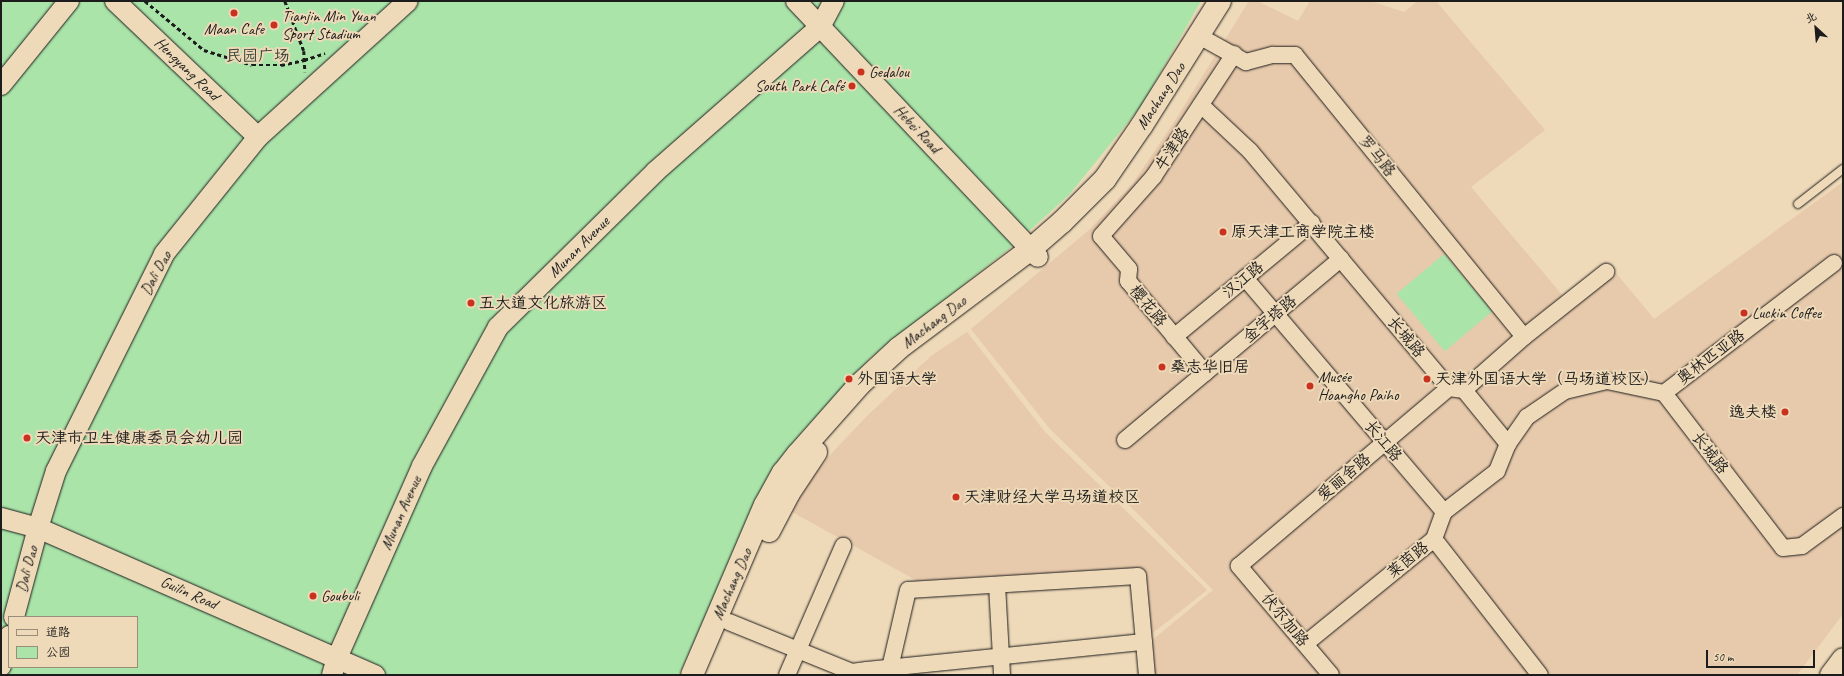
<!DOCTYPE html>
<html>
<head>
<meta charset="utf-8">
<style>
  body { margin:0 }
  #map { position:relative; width:1844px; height:676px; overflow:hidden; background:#eed9b8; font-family:Caveat,"LXGW WenKai TC",sans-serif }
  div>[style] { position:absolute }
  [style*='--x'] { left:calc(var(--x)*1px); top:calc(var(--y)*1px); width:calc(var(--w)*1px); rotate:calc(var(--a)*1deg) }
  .built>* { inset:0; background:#e7c9ab }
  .green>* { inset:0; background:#aae4a9; transform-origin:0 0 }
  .path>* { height:2.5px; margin-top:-1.25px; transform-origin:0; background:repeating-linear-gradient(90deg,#1c1c1c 0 4px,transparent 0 7px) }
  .roads { filter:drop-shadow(0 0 1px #1c1c1c) drop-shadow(0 0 1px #1c1c1c) }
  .service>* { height:8px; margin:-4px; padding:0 4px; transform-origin:4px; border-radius:4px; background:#eed9b8 }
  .minor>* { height:16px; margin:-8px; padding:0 8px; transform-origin:8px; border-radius:8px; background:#eed9b8 }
  .tertiary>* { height:20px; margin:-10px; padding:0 10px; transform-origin:10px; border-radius:10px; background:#eed9b8 }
  .secondary>* { height:22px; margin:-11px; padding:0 11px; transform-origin:11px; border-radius:11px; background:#eed9b8 }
  .dots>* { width:11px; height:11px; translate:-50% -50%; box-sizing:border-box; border:2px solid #eed9b8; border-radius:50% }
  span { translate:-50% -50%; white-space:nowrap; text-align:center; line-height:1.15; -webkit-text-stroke:4px #eed9b8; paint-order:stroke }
  .poi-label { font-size:16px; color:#1c1c1c }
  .left { translate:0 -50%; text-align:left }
  .right { translate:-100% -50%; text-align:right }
  .park-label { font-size:16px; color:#384438 }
  .street-label { font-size:16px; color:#1c1c1c }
  .frame { position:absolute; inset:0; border:2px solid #1c1c1c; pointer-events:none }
  .legend { position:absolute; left:8px; top:616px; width:130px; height:52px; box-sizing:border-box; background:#eed9b8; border:1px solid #9a8d7a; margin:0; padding:5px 7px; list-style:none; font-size:12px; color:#1c1c1c }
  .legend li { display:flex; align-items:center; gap:8px; height:20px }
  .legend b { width:20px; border:1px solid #9a8d7a }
  .north { position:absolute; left:1796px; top:8px; width:40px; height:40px; -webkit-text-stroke:3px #eed9b8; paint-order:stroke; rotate:334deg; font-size:11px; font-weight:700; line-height:16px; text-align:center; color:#1c1c1c }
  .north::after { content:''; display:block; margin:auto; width:14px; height:18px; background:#1c1c1c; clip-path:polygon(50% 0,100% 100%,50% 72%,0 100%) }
  .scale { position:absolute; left:1706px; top:650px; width:109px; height:18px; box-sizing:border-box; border:2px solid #1c1c1c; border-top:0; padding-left:5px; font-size:12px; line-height:14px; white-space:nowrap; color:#1c1c1c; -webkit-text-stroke:3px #eed9b8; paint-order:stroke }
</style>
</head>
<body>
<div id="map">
  <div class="built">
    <i style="clip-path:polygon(1249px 1px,1257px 1px,1298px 21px,1310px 1px,1370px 1px,1404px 12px,1418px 1px,1436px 1px,1545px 130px,1471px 187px,1563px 296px,1606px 261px,1654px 319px,1843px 182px,1843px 614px,1797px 675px,1152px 675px,1150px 642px,1213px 590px,1137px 513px,1050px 429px,971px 329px,1089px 230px,1133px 183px,1174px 122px)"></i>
    <i style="clip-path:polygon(967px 332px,1045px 432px,1207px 590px,1149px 636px,1142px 571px,925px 585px,792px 512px,808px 482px,831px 454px,867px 416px,931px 356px)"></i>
  </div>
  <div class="green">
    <i style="clip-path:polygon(evenodd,1px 1px,1201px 1px,1142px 105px,1069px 195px,1009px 249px,871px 357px,785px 452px,759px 496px,679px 675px,1px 675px,1px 1px,9px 617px,137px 617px,137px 667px,9px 667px,9px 617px)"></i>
    <i style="left:1444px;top:254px;width:75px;height:62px;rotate:50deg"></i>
  </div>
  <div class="path">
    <i style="--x:145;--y:1;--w:77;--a:39.7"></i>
    <i style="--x:204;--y:50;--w:50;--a:17.4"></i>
    <i style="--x:252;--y:65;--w:29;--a:0"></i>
    <i style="--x:281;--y:65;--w:24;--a:-12"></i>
    <i style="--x:304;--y:60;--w:22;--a:-18"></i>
    <i style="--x:285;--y:1;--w:53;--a:69.2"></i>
    <i style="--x:304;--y:51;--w:21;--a:87"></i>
  </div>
  <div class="roads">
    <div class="service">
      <i style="--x:1798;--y:204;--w:57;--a:-37.9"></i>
    </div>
    <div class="minor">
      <i style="--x:1199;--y:36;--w:54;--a:29"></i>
      <i style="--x:1246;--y:62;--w:28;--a:-15"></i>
      <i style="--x:1273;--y:55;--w:22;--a:0"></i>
      <i style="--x:1295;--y:55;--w:363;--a:50.9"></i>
      <i style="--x:1201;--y:105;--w:67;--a:43.2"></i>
      <i style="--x:1250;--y:151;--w:309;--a:50"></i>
      <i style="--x:1449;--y:388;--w:15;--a:8"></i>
      <i style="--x:1464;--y:390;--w:70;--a:50.8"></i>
      <i style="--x:1508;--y:444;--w:33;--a:-55"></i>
      <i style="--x:1527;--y:417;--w:46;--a:-34.4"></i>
      <i style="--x:1565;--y:391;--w:43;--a:-13.4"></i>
      <i style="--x:1607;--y:381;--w:58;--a:11.9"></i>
      <i style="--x:1664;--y:393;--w:195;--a:52.5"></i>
      <i style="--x:1783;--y:548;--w:19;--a:-6"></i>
      <i style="--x:1802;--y:546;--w:51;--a:-36.2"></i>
      <i style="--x:1245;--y:278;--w:307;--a:49.6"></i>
      <i style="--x:1174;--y:337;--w:179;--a:-39.6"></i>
      <i style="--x:1205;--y:373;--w:120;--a:-129.9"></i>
      <i style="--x:1128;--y:281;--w:12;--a:-85"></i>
      <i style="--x:1129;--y:269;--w:43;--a:-130.3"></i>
      <i style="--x:1101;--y:236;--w:80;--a:-48.5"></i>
      <i style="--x:1154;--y:176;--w:146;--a:-56.7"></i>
      <i style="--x:1464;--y:390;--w:80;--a:-41.5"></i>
      <i style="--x:1524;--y:337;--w:105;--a:-38.4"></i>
      <i style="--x:1664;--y:393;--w:214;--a:-37.4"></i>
      <i style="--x:1125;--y:440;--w:282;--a:-40"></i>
      <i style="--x:1434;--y:539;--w:172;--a:52.1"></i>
      <i style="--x:997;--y:585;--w:90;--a:86.8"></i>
      <i style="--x:729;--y:622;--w:133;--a:22.1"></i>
      <i style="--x:852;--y:672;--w:15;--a:-8"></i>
      <i style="--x:867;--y:670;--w:278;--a:-5.8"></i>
      <i style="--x:1144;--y:642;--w:66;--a:-95.2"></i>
      <i style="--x:1138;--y:576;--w:230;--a:176.5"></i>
      <i style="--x:908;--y:590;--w:80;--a:103"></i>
      <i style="--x:1144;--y:642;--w:33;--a:85"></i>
      <i style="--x:1305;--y:644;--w:166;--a:-39.1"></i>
      <i style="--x:1434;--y:539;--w:29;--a:-70"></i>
      <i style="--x:1444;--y:512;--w:67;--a:-37.7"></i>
      <i style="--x:1497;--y:471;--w:29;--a:-68"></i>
      <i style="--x:787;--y:675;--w:141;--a:-66.5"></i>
      <i style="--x:1331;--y:675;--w:143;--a:-130.2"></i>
      <i style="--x:1239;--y:566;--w:275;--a:-40.3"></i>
    </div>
    <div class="tertiary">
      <i style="--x:115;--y:1;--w:197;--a:43.6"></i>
      <i style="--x:796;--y:1;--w:352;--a:46.6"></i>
      <i style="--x:1;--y:85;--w:108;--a:-51"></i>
      <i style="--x:1;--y:518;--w:38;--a:15"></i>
      <i style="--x:38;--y:528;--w:368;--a:23.6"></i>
      <i style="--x:14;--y:617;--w:92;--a:-74.9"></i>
      <i style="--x:38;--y:528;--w:60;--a:-72.5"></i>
      <i style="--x:56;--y:471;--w:242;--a:-63.5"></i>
      <i style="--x:164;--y:254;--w:150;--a:-51.2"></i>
      <i style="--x:258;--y:137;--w:202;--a:-42.2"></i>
      <i style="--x:1;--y:666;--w:31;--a:-75"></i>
      <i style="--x:332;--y:675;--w:18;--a:-74"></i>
      <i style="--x:337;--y:658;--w:210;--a:-66.1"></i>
      <i style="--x:422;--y:466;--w:158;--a:-61.3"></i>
      <i style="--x:498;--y:327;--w:221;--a:-44.6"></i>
      <i style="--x:655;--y:172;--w:220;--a:-41.3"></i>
      <i style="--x:820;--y:27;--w:30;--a:-62"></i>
      <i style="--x:1830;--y:675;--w:21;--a:-53"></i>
    </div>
    <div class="secondary">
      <i style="--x:769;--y:531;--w:43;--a:-62.2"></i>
      <i style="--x:789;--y:493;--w:49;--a:-56.6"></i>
      <i style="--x:692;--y:675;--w:185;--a:-66.8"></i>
      <i style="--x:765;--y:505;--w:37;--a:-61"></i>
      <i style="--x:783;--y:473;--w:24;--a:-52"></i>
      <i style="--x:798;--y:454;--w:92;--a:-48.5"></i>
      <i style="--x:859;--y:385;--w:54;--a:-42.8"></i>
      <i style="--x:899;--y:348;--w:165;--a:-36.9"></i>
      <i style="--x:1031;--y:249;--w:41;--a:-41.1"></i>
      <i style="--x:1062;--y:222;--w:61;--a:-45"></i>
      <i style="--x:1105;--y:179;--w:65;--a:-55.6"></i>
      <i style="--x:1142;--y:125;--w:146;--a:-57.8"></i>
    </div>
  </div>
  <div class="dots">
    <i style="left:234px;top:13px;background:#c8321e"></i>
    <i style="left:274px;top:25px;background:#c8321e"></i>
    <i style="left:861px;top:72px;background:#c8321e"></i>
    <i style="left:852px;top:86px;background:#c8321e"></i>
    <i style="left:1223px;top:232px;background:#c8321e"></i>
    <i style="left:471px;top:303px;background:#c8321e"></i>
    <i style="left:1744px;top:313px;background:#c8321e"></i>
    <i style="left:1162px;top:367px;background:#c8321e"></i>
    <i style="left:849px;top:379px;background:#c8321e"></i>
    <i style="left:1427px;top:379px;background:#c8321e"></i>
    <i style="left:1310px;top:386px;background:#c8321e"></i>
    <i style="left:1785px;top:412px;background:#c8321e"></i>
    <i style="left:27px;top:438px;background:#c8321e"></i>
    <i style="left:956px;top:497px;background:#c8321e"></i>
    <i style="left:313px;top:596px;background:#c8321e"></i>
  </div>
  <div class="poi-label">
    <span class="left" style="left:282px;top:25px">Tianjin Min Yuan<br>Sport Stadium</span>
    <span style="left:234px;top:29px">Maan Cafe</span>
    <span class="left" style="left:869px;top:72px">Gedalou</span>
    <span class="right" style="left:844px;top:86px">South Park Café</span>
    <span class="left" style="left:1231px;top:232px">原天津工商学院主楼</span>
    <span class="left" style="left:479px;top:303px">五大道文化旅游区</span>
    <span class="left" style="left:1752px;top:313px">Luckin Coffee</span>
    <span class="left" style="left:1170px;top:367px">桑志华旧居</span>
    <span class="left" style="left:1318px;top:386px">Musée<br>Hoangho Paiho</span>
    <span class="left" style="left:857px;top:379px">外国语大学</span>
    <span class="left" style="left:1435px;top:379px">天津外国语大学（马场道校区）</span>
    <span class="right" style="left:1777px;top:412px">逸夫楼</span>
    <span class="left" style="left:35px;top:438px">天津市卫生健康委员会幼儿园</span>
    <span class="left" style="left:964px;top:497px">天津财经大学马场道校区</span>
    <span class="left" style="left:321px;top:596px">Goubuli</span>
  </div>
  <div class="park-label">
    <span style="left:258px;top:56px">民园广场</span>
  </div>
  <div class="street-label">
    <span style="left:187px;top:69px;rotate:44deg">Hengyang Road</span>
    <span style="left:1161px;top:96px;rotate:-57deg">Machang Dao</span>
    <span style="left:917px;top:129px;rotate:46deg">Hebei Road</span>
    <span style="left:1172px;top:149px;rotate:-57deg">牛津路</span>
    <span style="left:1377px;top:156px;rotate:51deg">罗马路</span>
    <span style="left:579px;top:247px;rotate:-45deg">Munan Avenue</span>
    <span style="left:156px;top:273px;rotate:-61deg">Dali Dao</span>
    <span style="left:1243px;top:280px;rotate:-40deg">汉江路</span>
    <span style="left:1148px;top:306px;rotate:50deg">樱花路</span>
    <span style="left:1270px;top:319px;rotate:-40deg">金字塔路</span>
    <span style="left:934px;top:322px;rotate:-37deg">Machang Dao</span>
    <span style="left:1406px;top:337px;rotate:50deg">长城路</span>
    <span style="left:1711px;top:357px;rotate:-37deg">奥林匹亚路</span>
    <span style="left:1383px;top:441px;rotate:50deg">长江路</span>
    <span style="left:1710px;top:453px;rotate:52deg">长城路</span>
    <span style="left:1344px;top:477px;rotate:-40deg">爱丽舍路</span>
    <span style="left:401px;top:513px;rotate:-66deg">Munan Avenue</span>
    <span style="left:1408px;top:560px;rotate:-39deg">莱茵路</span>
    <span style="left:27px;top:569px;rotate:-75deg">Dali Dao</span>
    <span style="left:732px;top:584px;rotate:-66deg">Machang Dao</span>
    <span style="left:189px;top:593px;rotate:24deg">Guilin Road</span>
    <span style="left:1285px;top:620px;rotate:50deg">伏尔加路</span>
  </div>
  <div class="frame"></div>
  <ul class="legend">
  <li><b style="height:5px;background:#eed9b8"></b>道路</li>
  <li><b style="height:11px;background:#aae4a9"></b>公园</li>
  </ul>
  <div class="north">北</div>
  <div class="scale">50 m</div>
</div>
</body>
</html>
